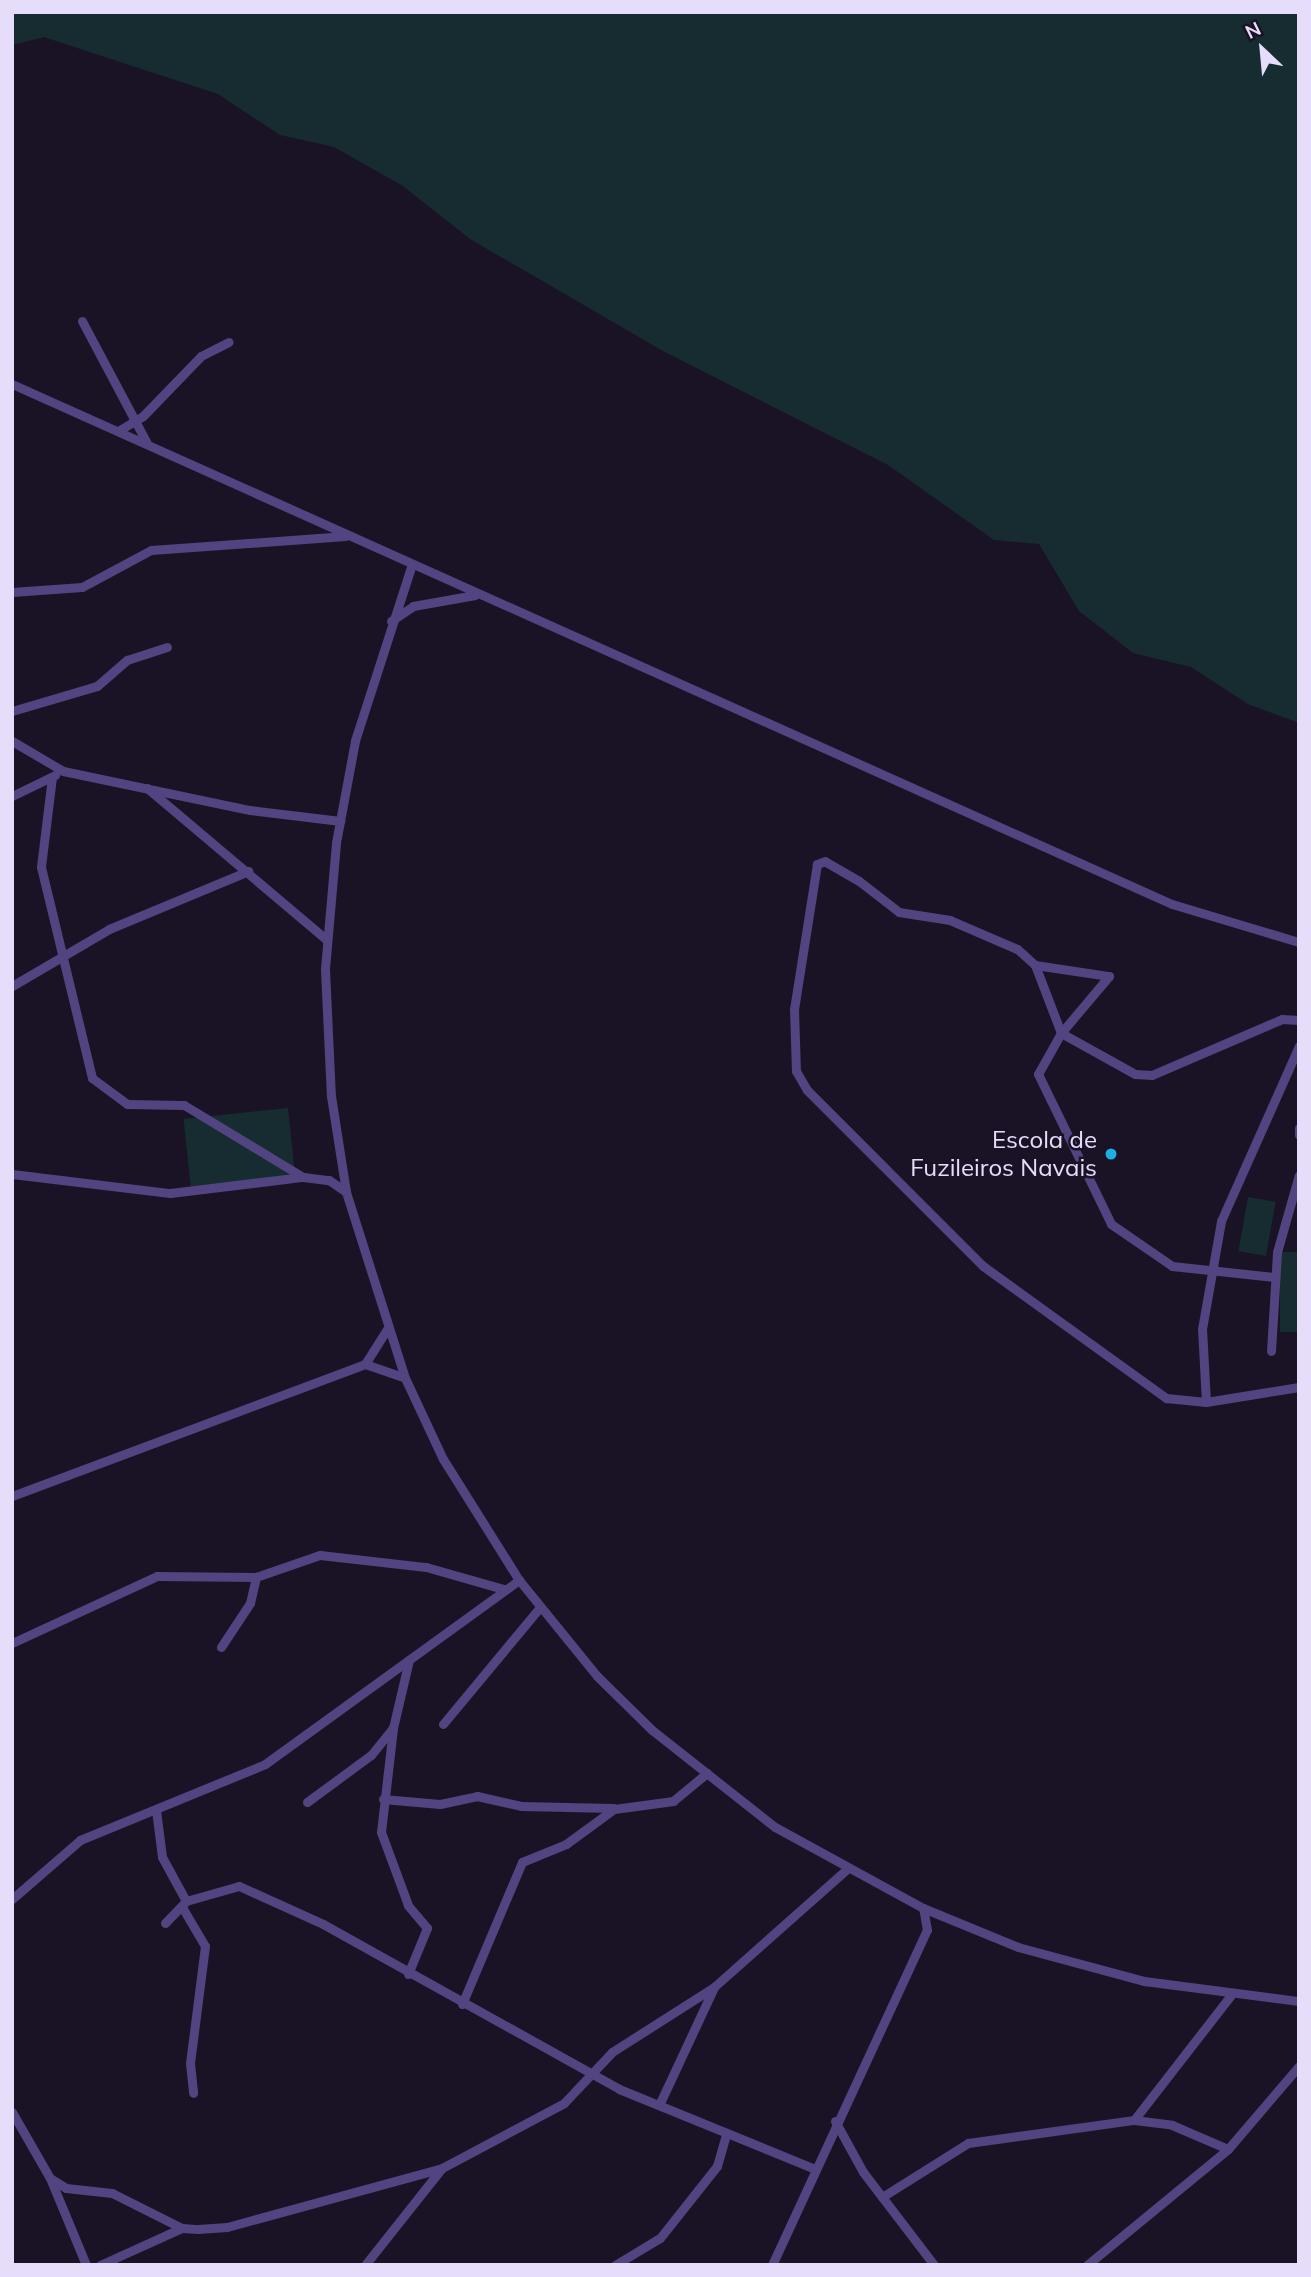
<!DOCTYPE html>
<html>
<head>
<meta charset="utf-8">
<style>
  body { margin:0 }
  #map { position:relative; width:1311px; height:2277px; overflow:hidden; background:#1a1326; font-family:Mulish,sans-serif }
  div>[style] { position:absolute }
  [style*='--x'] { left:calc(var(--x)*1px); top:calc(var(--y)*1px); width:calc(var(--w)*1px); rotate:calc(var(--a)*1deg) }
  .green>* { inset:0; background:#172c30; transform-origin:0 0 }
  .street>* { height:9px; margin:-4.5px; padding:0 4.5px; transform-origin:4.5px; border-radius:4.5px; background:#514480 }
  .dots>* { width:19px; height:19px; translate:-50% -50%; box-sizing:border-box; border:4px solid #1a1326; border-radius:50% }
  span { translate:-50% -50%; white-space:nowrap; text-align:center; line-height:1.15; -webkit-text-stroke:5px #1a1326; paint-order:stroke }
  .poi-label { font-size:24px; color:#e6ddfb }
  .right { translate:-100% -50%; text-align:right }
  .frame { position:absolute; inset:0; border:14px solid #e6ddfb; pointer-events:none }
  .north { position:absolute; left:1227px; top:14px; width:70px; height:70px; -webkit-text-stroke:5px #1a1326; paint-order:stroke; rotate:334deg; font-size:19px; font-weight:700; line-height:28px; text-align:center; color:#e6ddfb }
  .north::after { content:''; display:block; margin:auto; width:24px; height:32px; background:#e6ddfb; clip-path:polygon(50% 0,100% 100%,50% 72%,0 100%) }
</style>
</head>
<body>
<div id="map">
  <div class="green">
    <i style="clip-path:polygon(12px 12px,1299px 12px,1299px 723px,1248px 704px,1191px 667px,1133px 653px,1079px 611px,1039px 544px,994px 540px,888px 465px,663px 351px,470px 239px,403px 186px,334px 147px,280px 135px,218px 94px,44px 37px,12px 45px)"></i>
    <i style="left:288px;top:1108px;width:68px;height:105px;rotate:84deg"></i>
    <i style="left:1248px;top:1197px;width:28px;height:55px;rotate:10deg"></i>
    <i style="left:1280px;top:1252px;width:19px;height:80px"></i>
  </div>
  <div class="street">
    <i style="--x:82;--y:321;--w:138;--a:62"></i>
    <i style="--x:12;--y:384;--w:1271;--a:24.15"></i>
    <i style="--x:1172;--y:904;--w:133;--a:16.7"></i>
    <i style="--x:118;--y:431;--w:29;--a:-31"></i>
    <i style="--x:143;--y:416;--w:83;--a:-46"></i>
    <i style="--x:201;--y:356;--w:31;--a:-27"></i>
    <i style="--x:412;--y:564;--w:186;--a:107.9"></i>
    <i style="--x:355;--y:741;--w:104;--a:100.6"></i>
    <i style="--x:336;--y:843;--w:127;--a:95"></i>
    <i style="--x:325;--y:970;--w:126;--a:87.3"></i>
    <i style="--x:331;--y:1096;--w:97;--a:81.1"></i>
    <i style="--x:346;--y:1192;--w:195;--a:72.4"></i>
    <i style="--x:405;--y:1378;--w:89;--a:64.9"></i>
    <i style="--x:443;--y:1459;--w:143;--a:57.9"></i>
    <i style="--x:519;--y:1580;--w:124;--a:50.9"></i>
    <i style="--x:597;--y:1676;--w:77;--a:44.5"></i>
    <i style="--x:652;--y:1730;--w:157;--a:38.3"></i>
    <i style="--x:775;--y:1827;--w:169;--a:28.7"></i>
    <i style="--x:923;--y:1908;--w:103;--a:22.3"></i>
    <i style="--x:1018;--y:1947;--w:131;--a:15.1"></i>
    <i style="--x:1144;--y:1981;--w:156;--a:7.4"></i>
    <i style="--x:12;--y:592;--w:70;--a:-4.1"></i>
    <i style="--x:82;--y:587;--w:78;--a:-28.2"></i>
    <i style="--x:151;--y:550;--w:195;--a:-4.1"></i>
    <i style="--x:391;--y:621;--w:27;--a:-34"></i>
    <i style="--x:413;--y:606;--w:63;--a:-10.1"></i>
    <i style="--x:12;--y:711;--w:89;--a:-16.4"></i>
    <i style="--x:97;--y:686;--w:40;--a:-41"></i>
    <i style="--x:127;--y:660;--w:42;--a:-18"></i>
    <i style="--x:12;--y:741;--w:59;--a:30.5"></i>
    <i style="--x:63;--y:771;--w:191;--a:11.8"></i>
    <i style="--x:250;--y:810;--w:91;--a:7"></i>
    <i style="--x:52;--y:777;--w:91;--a:97"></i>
    <i style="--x:41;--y:867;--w:217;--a:76.4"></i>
    <i style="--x:92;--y:1078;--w:44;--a:36.6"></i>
    <i style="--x:127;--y:1104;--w:57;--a:1"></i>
    <i style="--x:184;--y:1105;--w:139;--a:31.2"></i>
    <i style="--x:147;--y:788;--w:234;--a:40.2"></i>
    <i style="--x:12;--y:796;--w:48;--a:-26"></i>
    <i style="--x:1035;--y:965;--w:75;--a:8.5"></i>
    <i style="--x:1109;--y:976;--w:75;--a:130.1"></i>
    <i style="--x:1061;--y:1033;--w:47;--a:119.3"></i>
    <i style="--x:1038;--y:1074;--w:167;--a:64"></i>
    <i style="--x:1111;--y:1224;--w:74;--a:34.5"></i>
    <i style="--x:1172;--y:1266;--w:103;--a:6.2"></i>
    <i style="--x:12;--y:986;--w:113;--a:-30.4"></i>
    <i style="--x:109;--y:929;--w:151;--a:-22.6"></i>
    <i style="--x:1299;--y:1020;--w:17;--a:-177"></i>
    <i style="--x:1282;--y:1019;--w:142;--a:156.7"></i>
    <i style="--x:1152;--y:1075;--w:17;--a:-177"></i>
    <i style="--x:1135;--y:1074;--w:85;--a:-151"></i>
    <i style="--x:1061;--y:1033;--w:73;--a:-110.9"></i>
    <i style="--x:1035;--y:965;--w:24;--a:-138"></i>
    <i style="--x:1017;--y:949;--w:73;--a:-156.6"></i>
    <i style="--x:950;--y:920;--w:52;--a:-171.1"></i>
    <i style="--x:899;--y:912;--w:51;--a:-142.2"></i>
    <i style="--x:859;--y:881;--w:39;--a:-150"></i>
    <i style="--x:825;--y:861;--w:9;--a:159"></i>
    <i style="--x:817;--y:864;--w:147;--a:99"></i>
    <i style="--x:794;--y:1009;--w:62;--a:88.2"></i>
    <i style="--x:796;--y:1071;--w:22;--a:60"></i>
    <i style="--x:807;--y:1090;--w:249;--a:45"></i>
    <i style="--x:983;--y:1266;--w:226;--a:35.8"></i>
    <i style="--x:1166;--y:1398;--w:40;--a:5.7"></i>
    <i style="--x:1206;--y:1402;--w:94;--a:-9.2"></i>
    <i style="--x:1299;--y:1128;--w:7;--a:90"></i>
    <i style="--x:12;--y:1174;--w:159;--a:6.9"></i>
    <i style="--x:170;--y:1193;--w:134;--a:-6.9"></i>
    <i style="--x:303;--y:1177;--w:26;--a:7"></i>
    <i style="--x:329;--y:1180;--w:21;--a:35"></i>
    <i style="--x:1271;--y:1351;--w:99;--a:-86.5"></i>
    <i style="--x:1277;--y:1252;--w:80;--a:-74.1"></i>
    <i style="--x:365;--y:1364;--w:41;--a:-57.8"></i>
    <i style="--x:1206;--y:1402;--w:73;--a:-93.1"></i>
    <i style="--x:1202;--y:1329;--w:110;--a:-80"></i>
    <i style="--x:1221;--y:1221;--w:192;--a:-66"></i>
    <i style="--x:12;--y:1496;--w:377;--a:-20.5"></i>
    <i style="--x:365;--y:1364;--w:40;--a:18.9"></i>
    <i style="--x:12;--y:1643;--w:160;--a:-24.8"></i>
    <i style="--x:157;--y:1576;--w:99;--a:0.6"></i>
    <i style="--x:256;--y:1577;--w:68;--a:-19"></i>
    <i style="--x:320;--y:1555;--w:107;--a:6.5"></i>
    <i style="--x:426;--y:1567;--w:80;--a:15.9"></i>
    <i style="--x:221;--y:1647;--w:53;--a:-56.6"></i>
    <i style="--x:250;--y:1603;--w:27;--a:-77"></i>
    <i style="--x:443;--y:1724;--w:152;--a:-50.3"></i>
    <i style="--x:383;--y:1799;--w:57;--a:5"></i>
    <i style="--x:440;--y:1804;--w:38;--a:-12"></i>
    <i style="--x:477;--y:1796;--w:45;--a:12.8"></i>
    <i style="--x:521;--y:1806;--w:92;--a:1.2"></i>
    <i style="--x:307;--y:1802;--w:79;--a:-36.3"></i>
    <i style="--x:371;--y:1755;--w:35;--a:-51"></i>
    <i style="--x:156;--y:1810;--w:47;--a:82.7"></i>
    <i style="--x:162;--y:1857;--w:50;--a:61.4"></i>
    <i style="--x:12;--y:1899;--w:90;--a:-40.9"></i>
    <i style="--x:80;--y:1840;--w:200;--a:-22.3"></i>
    <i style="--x:265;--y:1764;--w:314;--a:-35.9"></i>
    <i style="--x:182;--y:1907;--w:45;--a:59.5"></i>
    <i style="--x:205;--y:1946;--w:118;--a:97.3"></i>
    <i style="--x:190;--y:2063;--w:30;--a:84"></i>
    <i style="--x:165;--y:1923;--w:30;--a:-46"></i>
    <i style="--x:186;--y:1901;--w:55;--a:-15.8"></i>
    <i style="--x:239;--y:1886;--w:92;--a:24.3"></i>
    <i style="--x:323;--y:1924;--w:339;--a:29.1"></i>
    <i style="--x:619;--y:2089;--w:212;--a:22.2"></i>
    <i style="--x:408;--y:1974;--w:50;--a:-67.6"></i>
    <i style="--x:427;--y:1928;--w:30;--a:-130"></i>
    <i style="--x:408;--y:1905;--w:78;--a:-110.3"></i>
    <i style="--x:381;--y:1832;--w:105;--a:-83.4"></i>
    <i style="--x:393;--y:1728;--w:70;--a:-76.8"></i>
    <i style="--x:462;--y:2004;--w:154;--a:-67.1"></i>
    <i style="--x:522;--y:1862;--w:48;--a:-22.2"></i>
    <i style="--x:566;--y:1844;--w:59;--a:-36.1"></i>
    <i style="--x:614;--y:1809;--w:60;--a:-7.7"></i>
    <i style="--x:673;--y:1801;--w:44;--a:-39.5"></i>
    <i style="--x:660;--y:2103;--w:128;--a:-65"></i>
    <i style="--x:12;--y:2112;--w:76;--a:60.1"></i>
    <i style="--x:50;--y:2178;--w:94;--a:67.5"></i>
    <i style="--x:1134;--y:2120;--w:38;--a:7"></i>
    <i style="--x:1172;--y:2125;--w:61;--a:23.2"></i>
    <i style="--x:835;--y:2121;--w:58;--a:61.2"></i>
    <i style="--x:863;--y:2172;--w:117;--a:52.6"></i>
    <i style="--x:50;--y:2178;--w:19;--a:32"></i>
    <i style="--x:66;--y:2188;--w:46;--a:6.2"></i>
    <i style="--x:112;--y:2193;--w:78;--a:26.6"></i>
    <i style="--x:182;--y:2228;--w:16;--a:4"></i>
    <i style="--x:198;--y:2229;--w:29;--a:-4"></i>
    <i style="--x:227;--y:2227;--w:223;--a:-15.3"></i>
    <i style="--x:442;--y:2168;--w:138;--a:-28"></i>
    <i style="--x:564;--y:2103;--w:70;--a:-46.7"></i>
    <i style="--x:612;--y:2052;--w:121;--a:-32.5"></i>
    <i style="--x:714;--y:1987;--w:178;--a:-41.6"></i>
    <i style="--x:882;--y:2197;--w:102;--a:-32.1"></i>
    <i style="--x:968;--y:2143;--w:168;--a:-7.9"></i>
    <i style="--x:1134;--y:2120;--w:158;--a:-52.2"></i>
    <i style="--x:100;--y:2265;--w:90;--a:-24.3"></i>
    <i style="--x:365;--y:2265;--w:122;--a:-51.6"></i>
    <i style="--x:615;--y:2265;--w:52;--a:-31"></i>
    <i style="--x:660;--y:2238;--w:92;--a:-51.6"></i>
    <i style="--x:717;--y:2166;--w:33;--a:-74"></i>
    <i style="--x:772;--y:2265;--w:369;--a:-65.2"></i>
    <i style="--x:927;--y:1930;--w:22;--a:-100"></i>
    <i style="--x:1087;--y:2265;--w:183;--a:-39.4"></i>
    <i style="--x:1228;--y:2149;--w:109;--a:-49.5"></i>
  </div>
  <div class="dots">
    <i style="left:1111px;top:1154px;background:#20ade4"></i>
  </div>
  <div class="poi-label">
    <span class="right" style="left:1097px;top:1154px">Escola de<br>Fuzileiros Navais</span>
  </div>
  <div class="frame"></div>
  <div class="north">N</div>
</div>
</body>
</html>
